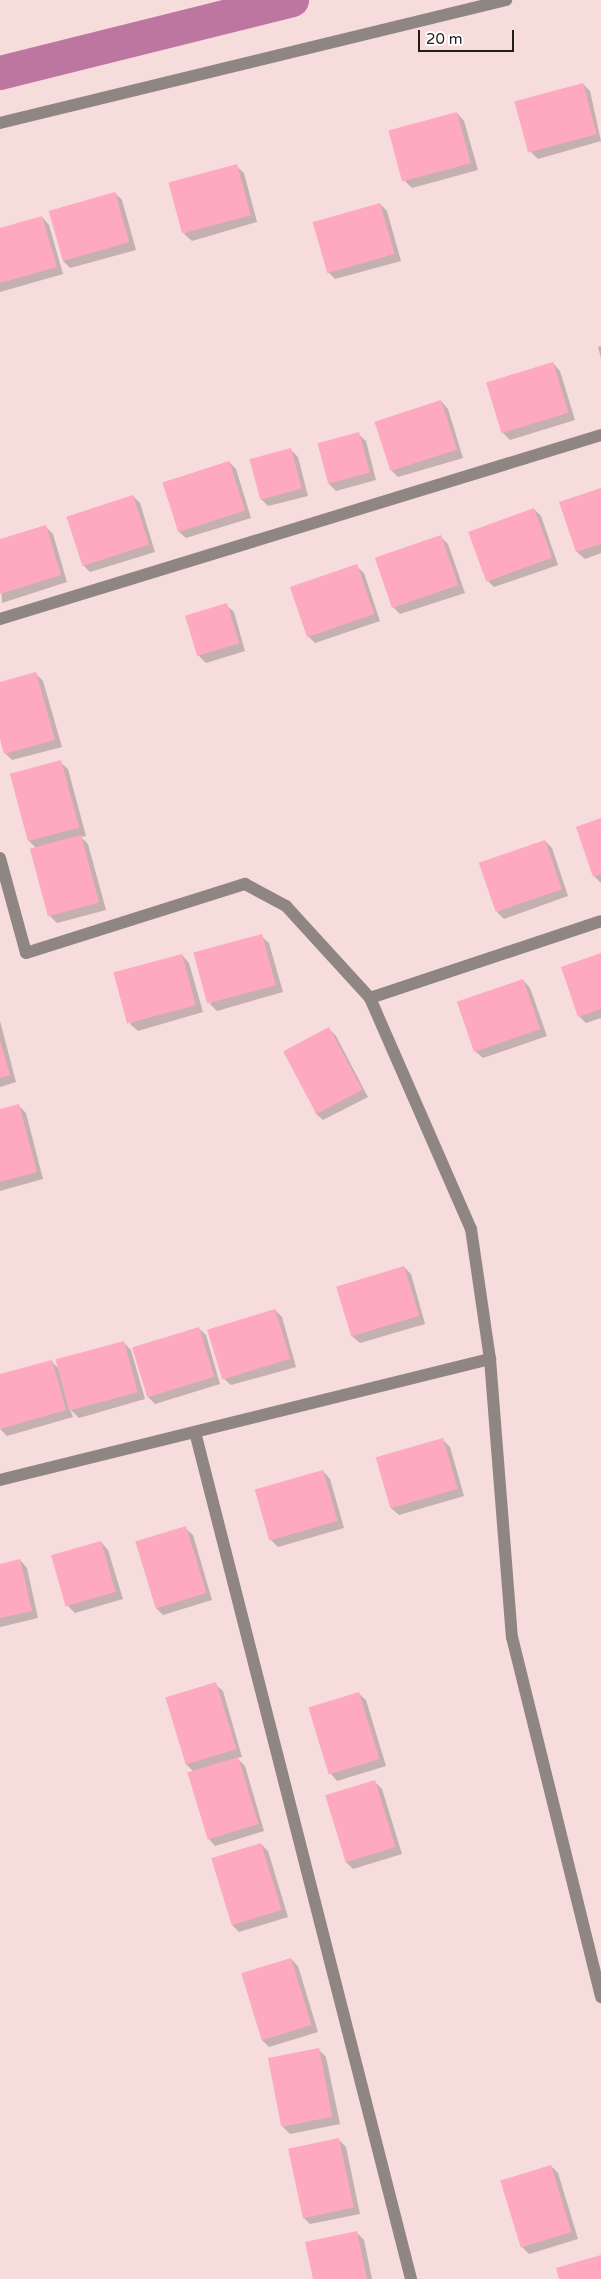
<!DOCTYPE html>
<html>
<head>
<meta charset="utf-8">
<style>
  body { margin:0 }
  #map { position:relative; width:601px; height:2279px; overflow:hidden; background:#f6dcdb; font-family:"Varela Round",sans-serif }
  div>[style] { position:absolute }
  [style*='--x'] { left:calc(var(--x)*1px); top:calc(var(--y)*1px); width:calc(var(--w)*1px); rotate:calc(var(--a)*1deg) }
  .shadow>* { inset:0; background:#0003 }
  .canal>* { height:34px; margin:-17px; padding:0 17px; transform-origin:17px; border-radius:17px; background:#bd769f }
  .building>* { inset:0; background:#fea9bf; transform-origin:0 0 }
  .minor>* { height:12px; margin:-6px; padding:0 6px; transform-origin:6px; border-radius:6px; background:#8f8582 }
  span { translate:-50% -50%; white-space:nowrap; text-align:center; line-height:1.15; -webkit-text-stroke:4px #fff; paint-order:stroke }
  .scale { position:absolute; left:418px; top:30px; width:96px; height:22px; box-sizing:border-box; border:2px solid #241b1b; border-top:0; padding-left:6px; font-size:15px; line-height:18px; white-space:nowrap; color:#241b1b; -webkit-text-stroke:4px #fff; paint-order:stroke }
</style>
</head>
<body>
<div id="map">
  <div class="shadow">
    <i style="clip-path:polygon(583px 84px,590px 91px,601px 141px,538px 159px,531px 152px)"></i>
    <i style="clip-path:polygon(457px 113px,464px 121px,478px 170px,412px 188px,405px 181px)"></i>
    <i style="clip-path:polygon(236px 166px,244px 173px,257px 222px,192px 241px,184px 234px)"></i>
    <i style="clip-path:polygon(115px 193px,122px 200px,136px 250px,70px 268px,63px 261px)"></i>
    <i style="clip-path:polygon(380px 204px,387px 211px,401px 261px,335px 279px,328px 272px,314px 222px)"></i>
    <i style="clip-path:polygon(42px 217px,49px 225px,63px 274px,0 292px,0 229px)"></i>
    <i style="clip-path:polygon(601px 346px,601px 358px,598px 347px)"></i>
    <i style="clip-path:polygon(553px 363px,560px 371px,575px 420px,510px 440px,503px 433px)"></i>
    <i style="clip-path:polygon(441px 401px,448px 409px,463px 458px,398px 477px,391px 470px)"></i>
    <i style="clip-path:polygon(358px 434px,366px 441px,376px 480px,336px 491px,329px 484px)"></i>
    <i style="clip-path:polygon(291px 450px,298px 457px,308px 496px,268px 506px,261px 499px)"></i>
    <i style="clip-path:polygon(229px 462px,236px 469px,251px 518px,186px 538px,178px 531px,164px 482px)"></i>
    <i style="clip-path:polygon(601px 489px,601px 553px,585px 559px,577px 552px,561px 503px)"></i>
    <i style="clip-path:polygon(133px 496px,140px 503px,155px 552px,90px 572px,83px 565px)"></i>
    <i style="clip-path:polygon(534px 509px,541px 516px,558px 565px,494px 587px,486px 579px)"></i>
    <i style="clip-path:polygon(45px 526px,53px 534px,67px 582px,2px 603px,0 540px)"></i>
    <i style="clip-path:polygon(441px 537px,448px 544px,465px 593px,400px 614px,393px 607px)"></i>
    <i style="clip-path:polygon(356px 566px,364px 573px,380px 621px,315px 643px,308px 636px)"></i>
    <i style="clip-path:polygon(226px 605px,234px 612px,245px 651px,206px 663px,198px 655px)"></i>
    <i style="clip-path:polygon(36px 674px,43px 681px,62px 747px,12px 760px,5px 753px,0 734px,0 683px)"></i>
    <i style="clip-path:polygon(60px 762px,68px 769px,86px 836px,81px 837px,88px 844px,106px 910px,57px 923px,50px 916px,36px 848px,29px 841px)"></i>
    <i style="clip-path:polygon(601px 820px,601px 883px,594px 876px)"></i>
    <i style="clip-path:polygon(545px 841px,552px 848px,568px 896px,504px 919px,497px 912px)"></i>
    <i style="clip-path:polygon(261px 936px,269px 943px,283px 992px,217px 1011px,210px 1004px)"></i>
    <i style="clip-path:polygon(601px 954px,601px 1018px,586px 1023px,579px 1016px)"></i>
    <i style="clip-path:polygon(182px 955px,189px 963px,203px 1012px,138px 1031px,130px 1024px)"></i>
    <i style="clip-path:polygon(523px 980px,530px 988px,547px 1036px,483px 1058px,475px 1051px,459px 1003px)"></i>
    <i style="clip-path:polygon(0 1021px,16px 1082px,0 1087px)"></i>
    <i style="clip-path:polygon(329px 1029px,336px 1036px,368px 1097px,323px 1120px,315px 1113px)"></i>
    <i style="clip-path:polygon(19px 1106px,26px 1113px,43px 1179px,0 1191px,0 1110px)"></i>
    <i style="clip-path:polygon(404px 1267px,411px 1274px,425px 1324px,360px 1343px,352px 1336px,338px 1287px)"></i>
    <i style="clip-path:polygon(275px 1310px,282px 1317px,296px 1367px,231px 1385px,223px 1378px)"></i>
    <i style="clip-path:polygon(198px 1328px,206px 1335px,220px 1384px,155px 1404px,147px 1396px)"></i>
    <i style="clip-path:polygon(123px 1342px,131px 1350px,145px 1399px,79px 1418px,70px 1409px,73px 1417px,7px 1436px,0 1429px,0 1376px,51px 1361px,60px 1370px)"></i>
    <i style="clip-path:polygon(443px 1440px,450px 1447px,464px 1496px,399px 1515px,391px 1508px,377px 1459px)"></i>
    <i style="clip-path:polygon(323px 1471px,330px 1479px,344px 1528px,278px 1547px,271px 1540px)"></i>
    <i style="clip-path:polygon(185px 1528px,193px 1535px,212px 1600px,163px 1615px,156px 1608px,136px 1542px)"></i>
    <i style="clip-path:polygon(101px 1542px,108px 1550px,123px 1599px,75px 1613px,68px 1606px)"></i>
    <i style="clip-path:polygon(20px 1560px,27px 1568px,38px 1618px,0 1627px,0 1565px)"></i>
    <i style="clip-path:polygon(215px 1684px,223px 1691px,242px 1757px,237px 1758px,245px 1766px,264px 1831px,215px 1846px,208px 1838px,193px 1771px,186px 1764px)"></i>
    <i style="clip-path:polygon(358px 1693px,366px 1700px,386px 1766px,337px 1781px,330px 1773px)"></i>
    <i style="clip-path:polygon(375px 1782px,382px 1789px,402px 1854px,353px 1869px,346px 1862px)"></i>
    <i style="clip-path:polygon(261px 1844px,268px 1851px,288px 1917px,239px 1932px,232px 1925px)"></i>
    <i style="clip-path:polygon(291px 1959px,298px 1966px,318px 2032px,269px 2047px,262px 2040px,242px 1974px)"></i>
    <i style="clip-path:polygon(319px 2050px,326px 2057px,340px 2124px,290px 2134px,283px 2127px)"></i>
    <i style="clip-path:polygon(339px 2140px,346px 2147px,360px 2214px,310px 2224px,303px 2217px)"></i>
    <i style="clip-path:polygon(551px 2166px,558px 2173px,578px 2239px,529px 2254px,522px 2247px,502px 2181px)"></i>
    <i style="clip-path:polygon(357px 2233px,364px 2240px,372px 2279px,314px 2279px)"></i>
  </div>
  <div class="canal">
    <i style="--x:0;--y:73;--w:301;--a:-14"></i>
  </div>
  <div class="building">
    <i style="left:583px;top:83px;width:53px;height:71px;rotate:75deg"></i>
    <i style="left:457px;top:112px;width:53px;height:71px;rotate:75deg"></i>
    <i style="left:237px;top:164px;width:53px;height:71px;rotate:75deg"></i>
    <i style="left:115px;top:192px;width:52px;height:69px;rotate:74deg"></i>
    <i style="left:380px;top:203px;width:53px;height:70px;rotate:74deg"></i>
    <i style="clip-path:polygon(42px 216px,57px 267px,0 283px,0 228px)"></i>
    <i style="left:553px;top:362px;width:53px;height:70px;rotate:73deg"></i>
    <i style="left:441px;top:400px;width:52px;height:70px;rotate:72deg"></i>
    <i style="left:359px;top:432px;width:42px;height:43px;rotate:75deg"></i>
    <i style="left:291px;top:448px;width:42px;height:43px;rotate:75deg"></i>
    <i style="left:229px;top:461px;width:52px;height:70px;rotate:72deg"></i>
    <i style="clip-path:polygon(601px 488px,601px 544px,576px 552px,559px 502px)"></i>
    <i style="left:133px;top:495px;width:52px;height:70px;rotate:72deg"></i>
    <i style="left:534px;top:508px;width:53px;height:70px;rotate:70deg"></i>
    <i style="clip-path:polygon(46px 525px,61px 575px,0 594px,0 539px)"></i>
    <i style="left:441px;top:535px;width:53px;height:70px;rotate:71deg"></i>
    <i style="left:357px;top:564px;width:53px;height:71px;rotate:71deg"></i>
    <i style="left:227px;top:603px;width:42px;height:44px;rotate:73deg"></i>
    <i style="clip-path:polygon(36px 672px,55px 740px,4px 754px,0 739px,0 682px)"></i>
    <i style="left:61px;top:760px;width:70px;height:53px;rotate:75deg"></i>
    <i style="clip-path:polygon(601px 818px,601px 874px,593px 877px,576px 827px)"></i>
    <i style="left:81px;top:835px;width:70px;height:53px;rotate:75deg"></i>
    <i style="left:545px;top:840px;width:52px;height:70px;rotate:71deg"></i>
    <i style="left:262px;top:934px;width:53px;height:71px;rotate:75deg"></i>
    <i style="clip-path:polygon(601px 953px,601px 1009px,578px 1017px,561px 967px)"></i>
    <i style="left:182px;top:954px;width:53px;height:71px;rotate:75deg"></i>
    <i style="left:523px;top:979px;width:53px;height:70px;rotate:71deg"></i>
    <i style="left:329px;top:1027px;width:71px;height:52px;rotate:62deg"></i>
    <i style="clip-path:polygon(0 1041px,10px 1075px,0 1078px)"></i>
    <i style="clip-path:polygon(19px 1104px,37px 1172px,0 1182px,0 1109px)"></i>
    <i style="left:404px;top:1266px;width:52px;height:71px;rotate:73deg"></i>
    <i style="left:275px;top:1309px;width:52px;height:71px;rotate:73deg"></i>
    <i style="left:199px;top:1327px;width:52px;height:70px;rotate:73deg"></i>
    <i style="left:124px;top:1341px;width:53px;height:71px;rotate:75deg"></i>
    <i style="clip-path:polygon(52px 1360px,66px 1410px,0 1429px,0 1374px)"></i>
    <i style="left:443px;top:1438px;width:53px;height:70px;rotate:74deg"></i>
    <i style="left:323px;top:1470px;width:53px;height:71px;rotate:74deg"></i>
    <i style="left:186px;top:1526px;width:70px;height:53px;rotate:73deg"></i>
    <i style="left:101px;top:1541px;width:53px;height:52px;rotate:74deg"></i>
    <i style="clip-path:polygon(20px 1559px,32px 1611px,0 1618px,0 1564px)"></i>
    <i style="left:216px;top:1682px;width:70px;height:53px;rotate:73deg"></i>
    <i style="left:359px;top:1692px;width:70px;height:53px;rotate:73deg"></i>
    <i style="left:238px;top:1757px;width:70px;height:53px;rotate:73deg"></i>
    <i style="left:375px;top:1780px;width:70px;height:52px;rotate:73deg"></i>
    <i style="left:261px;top:1843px;width:70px;height:52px;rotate:73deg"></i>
    <i style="left:291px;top:1958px;width:70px;height:52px;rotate:73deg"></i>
    <i style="left:319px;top:2048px;width:70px;height:52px;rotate:79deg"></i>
    <i style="left:339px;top:2138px;width:71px;height:52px;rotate:78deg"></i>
    <i style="left:551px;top:2165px;width:70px;height:53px;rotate:73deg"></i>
    <i style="clip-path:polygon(357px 2231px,367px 2279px,313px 2279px,305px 2242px)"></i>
    <i style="clip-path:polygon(601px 2255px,601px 2279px,559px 2279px,556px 2268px)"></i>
  </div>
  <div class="minor">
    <i style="--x:0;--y:123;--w:521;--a:-13.66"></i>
    <i style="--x:0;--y:619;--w:629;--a:-17.02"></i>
    <i style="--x:0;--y:858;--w:98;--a:74.7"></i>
    <i style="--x:26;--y:953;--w:230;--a:-17.5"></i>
    <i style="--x:245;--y:884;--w:47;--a:28.2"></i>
    <i style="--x:286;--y:906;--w:125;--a:47.6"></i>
    <i style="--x:370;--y:998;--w:252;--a:66.4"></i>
    <i style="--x:471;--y:1229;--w:131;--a:81.7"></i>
    <i style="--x:490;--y:1359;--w:279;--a:85.5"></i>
    <i style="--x:512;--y:1637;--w:371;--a:76.1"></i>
    <i style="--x:370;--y:998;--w:243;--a:-18.4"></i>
    <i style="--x:195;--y:1432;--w:874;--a:75.69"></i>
    <i style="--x:0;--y:1480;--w:505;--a:-13.87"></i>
  </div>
  <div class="scale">20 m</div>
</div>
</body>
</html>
